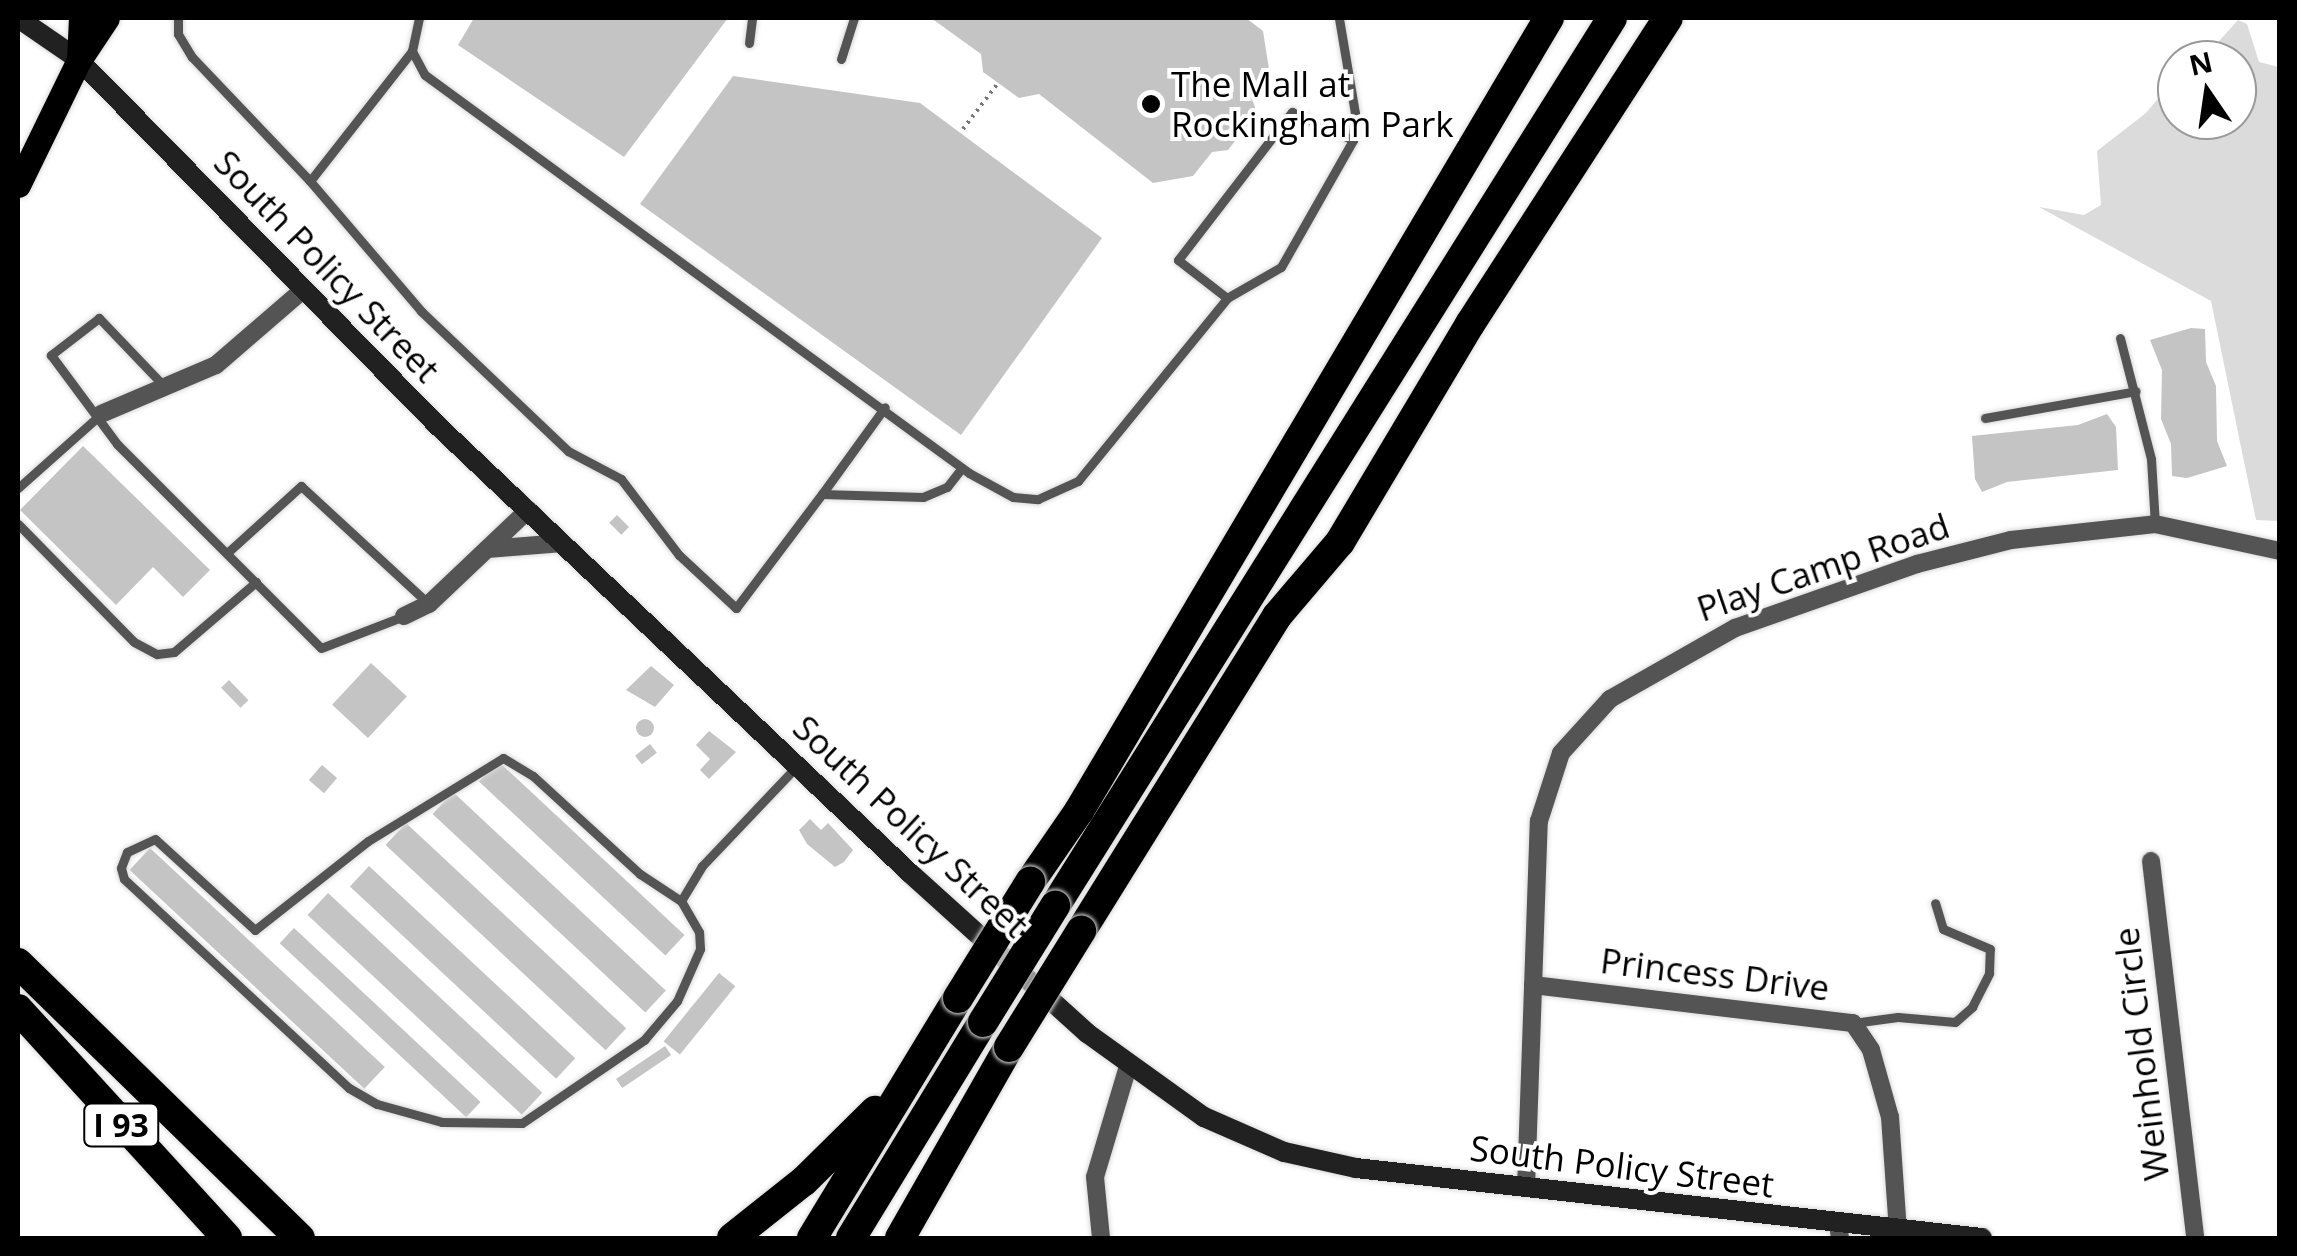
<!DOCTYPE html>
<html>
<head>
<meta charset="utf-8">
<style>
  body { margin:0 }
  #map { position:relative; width:2297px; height:1256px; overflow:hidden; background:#fff; font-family:"Open Sans",sans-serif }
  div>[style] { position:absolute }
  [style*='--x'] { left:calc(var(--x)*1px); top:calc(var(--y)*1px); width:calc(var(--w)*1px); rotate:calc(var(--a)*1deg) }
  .green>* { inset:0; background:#dbdbdb }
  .building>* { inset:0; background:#c4c4c4; transform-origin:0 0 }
  .round { border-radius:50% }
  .path>* { height:4px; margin-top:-2px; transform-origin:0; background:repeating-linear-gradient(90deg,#767676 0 2.5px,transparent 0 7.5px) }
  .roads { filter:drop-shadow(0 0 2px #dbdbdb) drop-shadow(0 0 2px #dbdbdb) }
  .lane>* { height:9px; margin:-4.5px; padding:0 4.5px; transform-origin:4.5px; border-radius:4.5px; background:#545454 }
  .street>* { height:18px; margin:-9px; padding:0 9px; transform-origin:9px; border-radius:9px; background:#545454 }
  .secondary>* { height:20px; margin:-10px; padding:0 10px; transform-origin:10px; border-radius:10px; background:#212121 }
  .primary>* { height:25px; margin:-12.5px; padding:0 12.5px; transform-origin:12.5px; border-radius:12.5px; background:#000 }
  .highway>* { height:30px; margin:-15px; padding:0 15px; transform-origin:15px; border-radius:15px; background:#000 }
  .bridges { filter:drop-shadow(0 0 2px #dbdbdb) drop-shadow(0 0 2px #dbdbdb) }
  .highway-bridge>* { height:30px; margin:-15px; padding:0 15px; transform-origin:15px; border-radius:15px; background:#000 }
  .dots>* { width:28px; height:28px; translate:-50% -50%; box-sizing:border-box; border:5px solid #fff; border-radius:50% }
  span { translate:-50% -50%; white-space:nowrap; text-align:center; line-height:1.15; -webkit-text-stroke:8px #fff; paint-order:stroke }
  .shield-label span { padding:2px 8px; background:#fff; border:2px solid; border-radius:8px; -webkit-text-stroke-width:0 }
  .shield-label { font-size:32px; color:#000; font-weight:700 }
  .poi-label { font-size:35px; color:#000 }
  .left { translate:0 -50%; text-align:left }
  .street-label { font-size:35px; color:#000 }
  .frame { position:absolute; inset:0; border:20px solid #000; pointer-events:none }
  .north { position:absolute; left:2157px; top:40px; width:100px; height:100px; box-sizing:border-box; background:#fff; border:2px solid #999; border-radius:50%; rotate:347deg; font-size:28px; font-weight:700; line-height:40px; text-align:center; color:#000 }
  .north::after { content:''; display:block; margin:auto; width:35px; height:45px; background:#000; clip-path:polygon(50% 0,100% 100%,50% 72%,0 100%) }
</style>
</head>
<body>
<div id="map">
  <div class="green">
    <i style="clip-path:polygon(2238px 20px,2247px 24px,2259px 62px,2279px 67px,2279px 521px,2256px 520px,2211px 301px,2039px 207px,2084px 215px,2101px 205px,2097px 151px,2146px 113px,2177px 76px,2177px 120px,2237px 120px,2237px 60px,2202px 60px)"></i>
  </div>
  <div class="building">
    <i style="clip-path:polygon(474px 18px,728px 18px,624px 157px,458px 45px)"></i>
    <i style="clip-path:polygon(931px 18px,1246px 18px,1263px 31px,1269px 69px,1250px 93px,1257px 113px,1228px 150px,1212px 152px,1193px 176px,1153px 183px,1039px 94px,1019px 98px,983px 72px,981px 54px)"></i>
    <i style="clip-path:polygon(733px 76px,920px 103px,1102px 238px,961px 435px,640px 204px)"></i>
    <i style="clip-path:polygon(2191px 328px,2205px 329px,2206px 362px,2216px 386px,2217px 441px,2227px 466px,2187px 478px,2172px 476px,2171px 444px,2161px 419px,2162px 370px,2150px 340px)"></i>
    <i style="clip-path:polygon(2107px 414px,2116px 427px,2118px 470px,2007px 482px,1982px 492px,1975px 479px,1972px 436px,2078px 425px)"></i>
    <i style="clip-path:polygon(83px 446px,210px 570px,183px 597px,153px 567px,116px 605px,20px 510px)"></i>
    <i style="left:617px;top:515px;width:17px;height:11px;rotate:45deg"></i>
    <i style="left:371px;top:663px;width:49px;height:57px;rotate:43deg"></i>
    <i style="clip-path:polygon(651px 666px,674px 685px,655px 707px,626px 690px)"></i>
    <i style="left:229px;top:680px;width:28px;height:11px;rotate:46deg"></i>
    <i class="round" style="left:636px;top:719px;width:18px;height:18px"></i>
    <i style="clip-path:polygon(709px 731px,736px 752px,709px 779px,700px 770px,710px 759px,696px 745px)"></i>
    <i style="left:650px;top:744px;width:11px;height:19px;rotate:52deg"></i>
    <i style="left:498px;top:761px;width:255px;height:28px;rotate:43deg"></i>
    <i style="left:322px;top:765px;width:20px;height:20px;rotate:41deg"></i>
    <i style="left:453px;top:792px;width:291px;height:30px;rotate:43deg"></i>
    <i style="clip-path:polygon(810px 819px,821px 830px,828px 823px,853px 850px,844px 862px,835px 867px,807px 844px,799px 830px)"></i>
    <i style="left:406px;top:823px;width:301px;height:30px;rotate:43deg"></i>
    <i style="left:150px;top:848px;width:321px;height:30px;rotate:43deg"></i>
    <i style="left:369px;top:866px;width:282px;height:28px;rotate:43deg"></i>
    <i style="left:328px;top:893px;width:293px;height:30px;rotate:43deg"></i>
    <i style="left:294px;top:928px;width:255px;height:21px;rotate:43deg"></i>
    <i style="left:719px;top:973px;width:21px;height:88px;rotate:39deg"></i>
    <i style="left:665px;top:1046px;width:11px;height:59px;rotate:56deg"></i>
  </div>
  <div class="path">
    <i style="--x:963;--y:129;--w:58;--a:-52.7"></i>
  </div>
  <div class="roads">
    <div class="lane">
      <i style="--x:178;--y:18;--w:16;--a:90"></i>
      <i style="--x:178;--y:34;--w:27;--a:59"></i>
      <i style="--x:192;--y:57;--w:171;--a:46.4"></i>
      <i style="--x:310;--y:181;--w:171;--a:49.5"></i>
      <i style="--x:421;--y:311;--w:203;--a:43.6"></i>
      <i style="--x:568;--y:451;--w:60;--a:27.8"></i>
      <i style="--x:621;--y:479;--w:96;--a:52.7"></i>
      <i style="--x:679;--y:555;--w:78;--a:42.9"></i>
      <i style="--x:736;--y:608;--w:143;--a:-53"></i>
      <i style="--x:822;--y:494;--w:101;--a:1.7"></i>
      <i style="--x:923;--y:497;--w:26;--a:-23"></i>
      <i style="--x:947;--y:487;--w:24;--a:-52"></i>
      <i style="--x:419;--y:18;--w:34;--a:102"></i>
      <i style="--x:412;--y:51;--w:27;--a:62"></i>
      <i style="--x:425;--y:75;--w:674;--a:36.19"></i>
      <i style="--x:969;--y:473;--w:50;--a:28.6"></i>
      <i style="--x:1013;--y:497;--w:25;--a:5"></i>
      <i style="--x:1038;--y:499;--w:44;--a:-24.2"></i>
      <i style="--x:1078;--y:481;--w:236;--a:-50.8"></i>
      <i style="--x:1227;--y:298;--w:62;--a:-142.2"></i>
      <i style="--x:1178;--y:260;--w:187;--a:-52.4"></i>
      <i style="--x:1292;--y:112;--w:67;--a:24.7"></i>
      <i style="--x:749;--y:43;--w:25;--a:-83"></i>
      <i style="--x:841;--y:59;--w:43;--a:-72.4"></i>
      <i style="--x:310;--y:181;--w:165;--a:-51.9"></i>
      <i style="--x:1227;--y:298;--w:62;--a:-29.9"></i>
      <i style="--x:1281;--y:267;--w:146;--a:-60.4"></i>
      <i style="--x:1353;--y:140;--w:27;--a:-86"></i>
      <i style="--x:1355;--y:113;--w:96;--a:-99.6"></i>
      <i style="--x:2120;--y:338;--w:125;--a:75.6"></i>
      <i style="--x:2151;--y:459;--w:65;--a:86.5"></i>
      <i style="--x:163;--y:385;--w:93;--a:-133.7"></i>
      <i style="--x:99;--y:318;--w:61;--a:142.4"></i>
      <i style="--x:51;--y:355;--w:111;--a:53.4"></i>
      <i style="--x:117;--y:444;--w:288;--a:45"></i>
      <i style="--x:321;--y:648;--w:89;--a:-21.1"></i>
      <i style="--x:1985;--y:418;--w:153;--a:-10.1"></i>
      <i style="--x:18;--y:488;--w:111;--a:-41.7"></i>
      <i style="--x:822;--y:494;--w:107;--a:-54.1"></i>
      <i style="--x:18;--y:524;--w:165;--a:45.5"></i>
      <i style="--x:134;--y:642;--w:26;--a:28"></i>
      <i style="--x:157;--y:654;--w:17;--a:-7"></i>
      <i style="--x:174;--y:652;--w:108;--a:-40.5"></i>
      <i style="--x:227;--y:553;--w:100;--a:-42.2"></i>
      <i style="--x:301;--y:486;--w:174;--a:42.7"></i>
      <i style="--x:681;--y:901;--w:49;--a:-146.6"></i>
      <i style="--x:640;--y:874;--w:145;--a:-137.5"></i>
      <i style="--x:533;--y:776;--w:35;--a:-149"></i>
      <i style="--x:503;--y:758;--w:158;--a:148.4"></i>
      <i style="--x:368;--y:841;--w:144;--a:141.8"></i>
      <i style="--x:255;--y:930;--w:135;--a:-137.7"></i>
      <i style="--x:155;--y:839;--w:31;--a:155"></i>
      <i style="--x:127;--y:852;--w:17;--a:111"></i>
      <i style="--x:121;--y:868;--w:11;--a:75"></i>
      <i style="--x:124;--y:879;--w:307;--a:42.9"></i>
      <i style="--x:349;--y:1088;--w:32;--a:30"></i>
      <i style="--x:377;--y:1104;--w:67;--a:15.5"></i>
      <i style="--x:442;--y:1122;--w:80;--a:0.7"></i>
      <i style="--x:522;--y:1123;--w:148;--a:-34.2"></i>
      <i style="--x:644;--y:1040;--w:51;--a:-49.8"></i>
      <i style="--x:677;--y:1001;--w:57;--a:-66.1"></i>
      <i style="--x:700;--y:949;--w:17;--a:-93"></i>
      <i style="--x:699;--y:932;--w:36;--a:-120"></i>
      <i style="--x:681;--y:901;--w:41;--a:-59"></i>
      <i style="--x:702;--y:866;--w:135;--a:-46.5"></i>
      <i style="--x:1853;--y:1023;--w:45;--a:-7.6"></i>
      <i style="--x:1898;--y:1017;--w:57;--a:5"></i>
      <i style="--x:1955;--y:1022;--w:23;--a:-41"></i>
      <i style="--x:1972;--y:1007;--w:38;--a:-63"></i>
      <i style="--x:1989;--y:973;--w:24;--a:-88"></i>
      <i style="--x:1990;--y:949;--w:51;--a:-156.9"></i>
      <i style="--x:1943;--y:929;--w:27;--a:-107"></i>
    </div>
    <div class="street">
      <i style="--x:101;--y:414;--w:125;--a:-23.1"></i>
      <i style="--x:216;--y:365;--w:115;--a:-40.8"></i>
      <i style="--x:487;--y:549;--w:76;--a:-4.5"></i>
      <i style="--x:404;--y:616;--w:28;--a:-26"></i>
      <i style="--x:429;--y:604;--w:137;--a:-43.5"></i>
      <i style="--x:2151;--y:861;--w:380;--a:83.3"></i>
      <i style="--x:1533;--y:985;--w:322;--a:6.8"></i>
      <i style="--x:1853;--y:1023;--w:32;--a:56"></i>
      <i style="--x:1871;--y:1050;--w:70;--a:74.2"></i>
      <i style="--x:1890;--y:1117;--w:113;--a:86"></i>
      <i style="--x:1526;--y:1188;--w:367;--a:-88"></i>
      <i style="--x:1539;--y:821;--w:71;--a:-72.1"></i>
      <i style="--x:1561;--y:753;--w:73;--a:-47.8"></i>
      <i style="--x:1610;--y:699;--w:144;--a:-29.6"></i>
      <i style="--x:1735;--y:628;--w:193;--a:-19.4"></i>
      <i style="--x:1917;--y:564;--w:97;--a:-14.3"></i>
      <i style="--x:2011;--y:540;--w:145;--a:-6.3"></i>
      <i style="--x:2155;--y:524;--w:128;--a:12.2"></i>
      <i style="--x:1838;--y:1224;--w:14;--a:82"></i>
      <i style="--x:1101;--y:1238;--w:61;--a:-95.6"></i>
      <i style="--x:1095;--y:1177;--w:116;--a:-73.4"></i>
    </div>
    <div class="secondary">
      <i style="--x:18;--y:18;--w:74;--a:34.5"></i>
      <i style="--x:79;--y:60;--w:511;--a:45.55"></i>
      <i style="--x:437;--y:425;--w:651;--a:43.45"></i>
      <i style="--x:910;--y:873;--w:239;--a:42.1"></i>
      <i style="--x:1087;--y:1033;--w:144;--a:35.7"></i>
      <i style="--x:1204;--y:1117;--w:87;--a:23.6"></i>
      <i style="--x:1284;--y:1152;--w:74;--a:12.5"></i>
      <i style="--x:1356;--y:1168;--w:630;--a:6.38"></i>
    </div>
    <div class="primary">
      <i style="--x:79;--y:60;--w:42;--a:-87.3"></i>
      <i style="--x:18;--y:185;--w:139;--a:-64"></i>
      <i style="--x:79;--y:60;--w:50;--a:-56.3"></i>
    </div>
    <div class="highway">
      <i style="--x:1030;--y:882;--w:86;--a:-55.4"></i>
      <i style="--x:1079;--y:811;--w:922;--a:-59.35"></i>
      <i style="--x:1055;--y:906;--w:1048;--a:-57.9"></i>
      <i style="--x:1081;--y:931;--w:371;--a:-58.1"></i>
      <i style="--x:1277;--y:616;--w:97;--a:-49.6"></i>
      <i style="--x:1340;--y:542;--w:254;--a:-59.2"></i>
      <i style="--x:1470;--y:324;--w:364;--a:-57.1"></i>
      <i style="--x:18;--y:963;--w:394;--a:44.3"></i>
      <i style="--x:18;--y:1009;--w:310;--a:47.6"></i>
      <i style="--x:732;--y:1238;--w:92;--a:-38.4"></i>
      <i style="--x:804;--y:1181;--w:100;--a:-44.6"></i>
      <i style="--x:812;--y:1238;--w:281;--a:-58.7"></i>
      <i style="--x:851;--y:1238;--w:253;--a:-58.6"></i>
      <i style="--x:900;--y:1238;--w:220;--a:-60.3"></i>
    </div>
  </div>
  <div class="bridges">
    <div class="highway-bridge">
      <i style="--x:958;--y:998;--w:137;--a:-58.2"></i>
      <i style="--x:983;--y:1022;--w:137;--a:-58.2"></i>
      <i style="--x:1009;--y:1047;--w:137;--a:-58.2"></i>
    </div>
  </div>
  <div class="dots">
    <i style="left:1151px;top:104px;background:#000"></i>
  </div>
  <div class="shield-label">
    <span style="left:121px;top:1125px">I 93</span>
  </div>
  <div class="poi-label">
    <span class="left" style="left:1171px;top:104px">The Mall at<br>Rockingham Park</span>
  </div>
  <div class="street-label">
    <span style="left:327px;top:266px;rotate:46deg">South Policy Street</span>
    <span style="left:1823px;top:567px;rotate:-19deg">Play Camp Road</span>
    <span style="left:911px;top:826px;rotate:43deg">South Policy Street</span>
    <span style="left:1715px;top:974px;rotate:7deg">Princess Drive</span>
    <span style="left:2141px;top:1054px;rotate:-97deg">Weinhold Circle</span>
    <span style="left:1622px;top:1166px;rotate:7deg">South Policy Street</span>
  </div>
  <div class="frame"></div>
  <div class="north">N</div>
</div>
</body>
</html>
